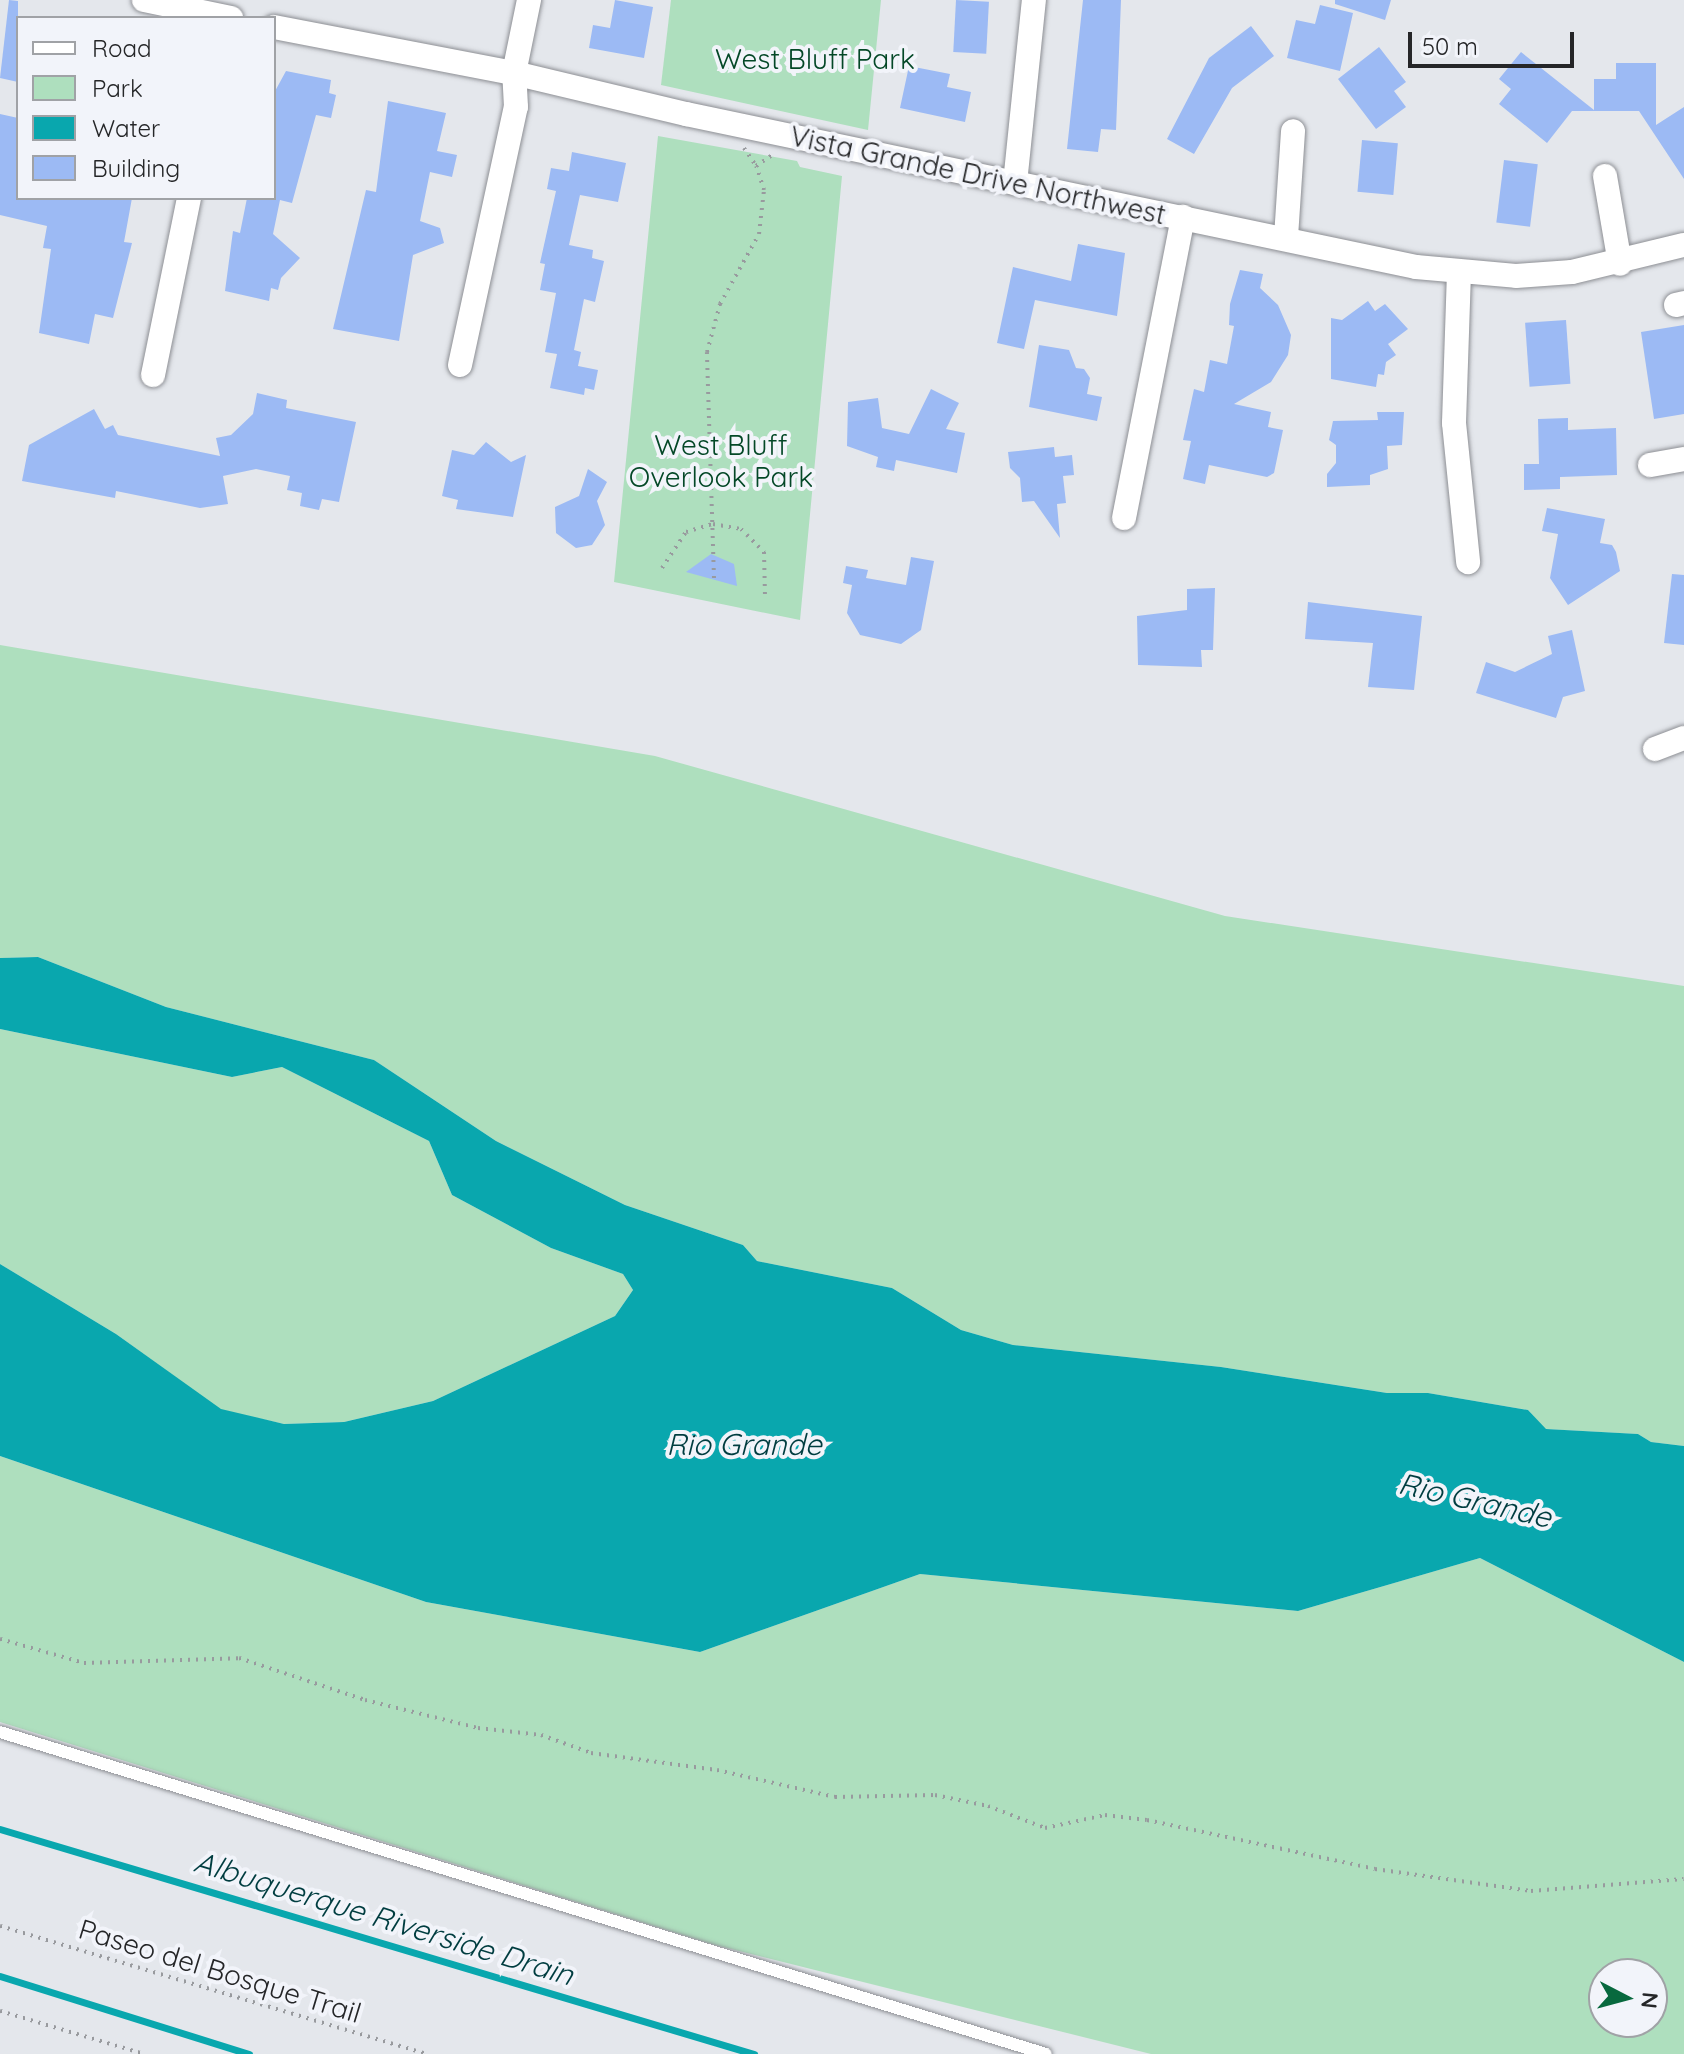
<!DOCTYPE html>
<html>
<head>
<meta charset="utf-8">
<style>
  body { margin:0 }
  #map { position:relative; width:1684px; height:2054px; overflow:hidden; background:#e4e7ec; font-family:Quicksand,sans-serif }
  div>[style] { position:absolute }
  [style*='--x'] { left:calc(var(--x)*1px); top:calc(var(--y)*1px); width:calc(var(--w)*1px); rotate:calc(var(--a)*1deg) }
  .green>* { inset:0; background:#aedfbe }
  .water>* { inset:0; background:#09a7ae }
  .stream>* { height:7px; margin:-3.5px; padding:0 3.5px; transform-origin:3.5px; border-radius:3.5px; background:#09a7ae }
  .building>* { inset:0; background:#9cbaf4; transform-origin:0 0 }
  .path>* { height:4px; margin-top:-2px; transform-origin:0; background:repeating-linear-gradient(90deg,#989a9e 0 2px,transparent 0 8px) }
  .roads { filter:drop-shadow(0 0 2px #8d8f94) drop-shadow(0 0 2px #8d8f94) }
  .service>* { height:12px; margin:-6px; padding:0 6px; transform-origin:6px; border-radius:6px; background:#fff }
  .minor>* { height:24px; margin:-12px; padding:0 12px; transform-origin:12px; border-radius:12px; background:#fff }
  span { translate:-50% -50%; white-space:nowrap; text-align:center; line-height:1.15; -webkit-text-stroke:8px #f2f4fa; paint-order:stroke }
  .park-label { font-size:28px; color:#044827 }
  .street-label { font-size:28px; color:#252628 }
  .water-label { font-size:30px; color:#003d40; font-style:italic }
  .legend { position:absolute; left:16px; top:16px; width:260px; height:184px; box-sizing:border-box; background:#f2f4fa; border:2px solid #a0a2a6; margin:0; padding:10px 14px; list-style:none; font-size:24px; color:#252628 }
  .legend li { display:flex; align-items:center; gap:16px; height:40px }
  .legend b { width:40px; border:2px solid #a0a2a6 }
  .north { position:absolute; left:1588px; top:1958px; width:80px; height:80px; box-sizing:border-box; background:#f2f4fa; border:2px solid #a0a2a6; border-radius:50%; rotate:96deg; font-size:22px; font-weight:700; line-height:32px; text-align:center; color:#252628 }
  .north::after { content:''; display:block; margin:auto; width:28px; height:36px; background:#08693e; clip-path:polygon(50% 0,100% 100%,50% 72%,0 100%) }
  .scale { position:absolute; left:1408px; top:32px; width:166px; height:36px; box-sizing:border-box; border:4px solid #252628; border-top:0; padding-left:10px; font-size:24px; line-height:28px; white-space:nowrap; color:#252628; -webkit-text-stroke:6px #f2f4fa; paint-order:stroke }
</style>
</head>
<body>
<div id="map">
  <div class="green">
    <i style="clip-path:polygon(671px 0,881px 0,868px 130px,661px 85px)"></i>
    <i style="clip-path:polygon(658px 136px,797px 161px,800px 167px,842px 176px,800px 620px,614px 582px)"></i>
    <i style="clip-path:polygon(0 645px,655px 756px,1225px 916px,1684px 986px,1684px 1446px,1651px 1442px,1638px 1434px,1545px 1429px,1528px 1410px,1428px 1393px,1387px 1393px,1221px 1367px,1013px 1345px,961px 1330px,892px 1288px,757px 1261px,743px 1245px,625px 1205px,496px 1141px,374px 1060px,166px 1007px,38px 957px,0 958px)"></i>
    <i style="clip-path:polygon(0 1029px,232px 1077px,282px 1067px,429px 1141px,452px 1195px,551px 1248px,623px 1274px,633px 1290px,615px 1316px,433px 1401px,344px 1422px,284px 1424px,221px 1410px,116px 1334px,0 1264px)"></i>
    <i style="clip-path:polygon(evenodd,0 1456px,426px 1602px,700px 1652px,920px 1574px,1298px 1611px,1480px 1558px,1684px 1662px,1684px 2054px,1151px 2054px,715px 1945px,0 1722px,0 1456px,1604px 1974px,1652px 1974px,1652px 2022px,1604px 2022px,1604px 1974px)"></i>
  </div>
  <div class="water">
    <i style="clip-path:polygon(38px 957px,166px 1007px,374px 1060px,496px 1141px,625px 1205px,743px 1245px,757px 1261px,892px 1288px,961px 1330px,1013px 1345px,1221px 1367px,1387px 1393px,1428px 1393px,1528px 1410px,1546px 1429px,1638px 1434px,1651px 1442px,1684px 1446px,1684px 1662px,1480px 1558px,1298px 1611px,920px 1574px,700px 1652px,426px 1602px,0 1456px,0 1264px,116px 1334px,221px 1409px,284px 1424px,344px 1422px,433px 1401px,615px 1316px,633px 1290px,623px 1274px,551px 1248px,452px 1195px,429px 1141px,282px 1067px,232px 1077px,0 1029px,0 958px)"></i>
  </div>
  <div class="stream">
    <i style="--x:0;--y:1829;--w:787;--a:16.62"></i>
    <i style="--x:0;--y:1976;--w:261;--a:17.4"></i>
  </div>
  <div class="building">
    <i style="clip-path:polygon(9px 0,18px 1px,18px 82px,0 78px)"></i>
    <i style="clip-path:polygon(615px 0,653px 7px,644px 58px,589px 48px,593px 25px,610px 28px)"></i>
    <i style="left:956px;top:0;width:33px;height:52px;rotate:3deg"></i>
    <i style="clip-path:polygon(1083px 0,1121px 0,1116px 130px,1101px 129px,1098px 152px,1067px 149px)"></i>
    <i style="clip-path:polygon(1335px 0,1391px 0,1385px 20px,1335px 4px)"></i>
    <i style="clip-path:polygon(1320px 5px,1353px 13px,1340px 71px,1287px 58px,1296px 20px,1315px 24px)"></i>
    <i style="clip-path:polygon(1251px 26px,1274px 56px,1232px 88px,1194px 154px,1167px 139px,1209px 58px)"></i>
    <i style="clip-path:polygon(1379px 47px,1406px 82px,1394px 91px,1406px 107px,1376px 129px,1338px 79px)"></i>
    <i style="clip-path:polygon(1521px 52px,1594px 110px,1594px 79px,1616px 79px,1616px 63px,1656px 63px,1656px 125px,1684px 107px,1684px 179px,1639px 111px,1572px 111px,1547px 143px,1499px 104px,1511px 89px,1499px 79px)"></i>
    <i style="clip-path:polygon(909px 66px,950px 74px,947px 87px,971px 92px,965px 122px,900px 108px)"></i>
    <i style="clip-path:polygon(286px 71px,331px 80px,329px 93px,336px 95px,331px 118px,316px 115px,292px 203px,280px 200px,273px 234px,300px 258px,281px 278px,278px 290px,271px 288px,269px 301px,225px 291px,233px 231px,240px 233px,247px 198px,274px 198px,274px 93px)"></i>
    <i style="clip-path:polygon(388px 101px,446px 113px,437px 151px,457px 155px,452px 177px,430px 172px,420px 221px,440px 228px,444px 243px,413px 255px,399px 341px,333px 329px,366px 190px,376px 192px)"></i>
    <i style="clip-path:polygon(0 114px,18px 118px,18px 198px,132px 198px,124px 242px,132px 243px,113px 318px,95px 314px,89px 344px,39px 333px,51px 249px,43px 248px,47px 226px,0 215px)"></i>
    <i style="left:1362px;top:140px;width:36px;height:52px;rotate:5deg"></i>
    <i style="clip-path:polygon(572px 152px,626px 163px,618px 202px,580px 195px,569px 245px,593px 250px,592px 258px,604px 261px,595px 302px,584px 299px,574px 350px,581px 352px,578px 366px,598px 370px,594px 390px,585px 388px,584px 395px,550px 388px,557px 354px,545px 352px,556px 293px,540px 290px,545px 264px,540px 263px,556px 191px,547px 189px,551px 168px,569px 171px)"></i>
    <i style="left:1504px;top:160px;width:34px;height:63px;rotate:7deg"></i>
    <i style="clip-path:polygon(1078px 244px,1125px 253px,1117px 316px,1035px 300px,1024px 349px,997px 343px,1013px 267px,1071px 281px)"></i>
    <i style="clip-path:polygon(1240px 270px,1263px 274px,1260px 288px,1278px 305px,1291px 335px,1288px 355px,1271px 382px,1234px 404px,1271px 412px,1268px 427px,1283px 430px,1274px 473px,1267px 477px,1209px 465px,1205px 484px,1183px 479px,1191px 441px,1183px 440px,1194px 389px,1204px 392px,1210px 360px,1227px 364px,1234px 326px,1229px 325px,1230px 304px)"></i>
    <i style="clip-path:polygon(1368px 301px,1375px 311px,1385px 304px,1408px 329px,1388px 344px,1396px 355px,1386px 362px,1384px 375px,1378px 374px,1376px 387px,1331px 379px,1331px 318px,1342px 320px)"></i>
    <i style="left:1566px;top:320px;width:64px;height:41px;rotate:86deg"></i>
    <i style="clip-path:polygon(1684px 325px,1684px 414px,1654px 419px,1641px 332px)"></i>
    <i style="clip-path:polygon(1039px 345px,1069px 350px,1076px 368px,1084px 369px,1090px 378px,1087px 394px,1102px 397px,1097px 421px,1029px 407px)"></i>
    <i style="clip-path:polygon(931px 389px,959px 403px,946px 429px,965px 433px,957px 473px,896px 460px,894px 471px,876px 467px,878px 457px,847px 446px,848px 402px,878px 398px,882px 428px,909px 434px)"></i>
    <i style="clip-path:polygon(257px 393px,287px 400px,286px 408px,356px 422px,339px 502px,322px 499px,319px 510px,300px 506px,302px 493px,287px 490px,290px 476px,256px 469px,223px 476px,228px 504px,200px 508px,116px 491px,115px 498px,22px 481px,29px 445px,94px 409px,105px 429px,113px 425px,118px 435px,220px 456px,216px 438px,231px 435px,253px 414px)"></i>
    <i style="clip-path:polygon(1377px 412px,1404px 412px,1402px 445px,1387px 446px,1388px 469px,1370px 475px,1370px 485px,1327px 487px,1327px 474px,1336px 463px,1336px 445px,1329px 440px,1333px 421px,1378px 420px)"></i>
    <i style="clip-path:polygon(1568px 418px,1568px 430px,1616px 428px,1617px 475px,1560px 477px,1560px 489px,1524px 490px,1524px 464px,1539px 464px,1538px 419px)"></i>
    <i style="clip-path:polygon(486px 442px,511px 462px,526px 455px,513px 517px,456px 509px,458px 500px,442px 496px,452px 450px,474px 455px)"></i>
    <i style="clip-path:polygon(1054px 447px,1055px 457px,1072px 455px,1074px 475px,1063px 476px,1066px 503px,1057px 504px,1060px 538px,1034px 501px,1022px 502px,1020px 478px,1010px 468px,1008px 452px)"></i>
    <i style="clip-path:polygon(588px 469px,607px 482px,597px 501px,605px 525px,592px 545px,576px 548px,556px 533px,555px 507px,579px 496px)"></i>
    <i style="clip-path:polygon(1547px 508px,1605px 519px,1600px 543px,1612px 545px,1616px 552px,1620px 571px,1568px 605px,1550px 578px,1558px 534px,1542px 531px)"></i>
    <i style="clip-path:polygon(711px 554px,734px 564px,737px 586px,686px 572px)"></i>
    <i style="clip-path:polygon(911px 557px,934px 561px,921px 630px,901px 644px,860px 635px,847px 613px,852px 585px,843px 583px,846px 566px,868px 570px,866px 578px,906px 585px)"></i>
    <i style="clip-path:polygon(1672px 574px,1684px 575px,1684px 645px,1664px 643px)"></i>
    <i style="clip-path:polygon(1215px 588px,1213px 650px,1201px 650px,1202px 667px,1138px 665px,1137px 616px,1187px 610px,1187px 589px)"></i>
    <i style="clip-path:polygon(1308px 602px,1422px 616px,1414px 690px,1368px 687px,1373px 643px,1305px 639px)"></i>
    <i style="clip-path:polygon(1572px 630px,1585px 691px,1563px 697px,1556px 718px,1476px 693px,1486px 662px,1515px 672px,1552px 654px,1548px 636px)"></i>
  </div>
  <div class="path">
    <i style="--x:744;--y:148;--w:22;--a:56"></i>
    <i style="--x:756;--y:166;--w:22;--a:-34"></i>
    <i style="--x:662;--y:568;--w:43;--a:-56.3"></i>
    <i style="--x:686;--y:532;--w:28;--a:-17"></i>
    <i style="--x:713;--y:524;--w:28;--a:10"></i>
    <i style="--x:741;--y:529;--w:33;--a:45"></i>
    <i style="--x:764;--y:552;--w:44;--a:88.7"></i>
    <i style="--x:714;--y:578;--w:226;--a:-91.8"></i>
    <i style="--x:707;--y:352;--w:50;--a:-74.8"></i>
    <i style="--x:720;--y:304;--w:80;--a:-60.9"></i>
    <i style="--x:759;--y:234;--w:44;--a:-83.5"></i>
    <i style="--x:764;--y:190;--w:25;--a:-108"></i>
    <i style="--x:0;--y:1639;--w:87;--a:15.9"></i>
    <i style="--x:84;--y:1663;--w:155;--a:-1.8"></i>
    <i style="--x:239;--y:1658;--w:133;--a:18.4"></i>
    <i style="--x:365;--y:1700;--w:116;--a:13.9"></i>
    <i style="--x:478;--y:1728;--w:63;--a:6.3"></i>
    <i style="--x:541;--y:1735;--w:53;--a:19.8"></i>
    <i style="--x:591;--y:1753;--w:127;--a:7.7"></i>
    <i style="--x:717;--y:1770;--w:121;--a:12.9"></i>
    <i style="--x:835;--y:1797;--w:100;--a:-1.1"></i>
    <i style="--x:935;--y:1795;--w:54;--a:11.7"></i>
    <i style="--x:988;--y:1806;--w:61;--a:21.1"></i>
    <i style="--x:1045;--y:1828;--w:61;--a:-12.2"></i>
    <i style="--x:1105;--y:1815;--w:42;--a:6.8"></i>
    <i style="--x:1147;--y:1820;--w:233;--a:12.1"></i>
    <i style="--x:1375;--y:1869;--w:158;--a:8"></i>
    <i style="--x:1531;--y:1891;--w:153;--a:-4.5"></i>
    <i style="--x:0;--y:1926;--w:447;--a:16.7"></i>
    <i style="--x:0;--y:2011;--w:150;--a:16.6"></i>
  </div>
  <div class="roads">
    <div class="service">
      <i style="--x:0;--y:1732;--w:1094;--a:17.11"></i>
    </div>
    <div class="minor">
      <i style="--x:144;--y:0;--w:89;--a:11.7"></i>
      <i style="--x:274;--y:27;--w:244;--a:10.9"></i>
      <i style="--x:514;--y:73;--w:177;--a:13.4"></i>
      <i style="--x:686;--y:114;--w:746;--a:11.84"></i>
      <i style="--x:1416;--y:267;--w:100;--a:5.1"></i>
      <i style="--x:1516;--y:276;--w:56;--a:-4.1"></i>
      <i style="--x:1572;--y:272;--w:115;--a:-13.6"></i>
      <i style="--x:1605;--y:176;--w:89;--a:80.3"></i>
      <i style="--x:1015;--y:183;--w:184;--a:-84.1"></i>
      <i style="--x:1286;--y:237;--w:106;--a:-86.2"></i>
      <i style="--x:1459;--y:272;--w:151;--a:91.9"></i>
      <i style="--x:1454;--y:423;--w:140;--a:84.2"></i>
      <i style="--x:1676;--y:305;--w:8;--a:-14"></i>
      <i style="--x:460;--y:365;--w:264;--a:-77.8"></i>
      <i style="--x:516;--y:107;--w:34;--a:-93"></i>
      <i style="--x:514;--y:73;--w:75;--a:-78.4"></i>
      <i style="--x:153;--y:375;--w:181;--a:-78.5"></i>
      <i style="--x:1650;--y:465;--w:35;--a:-10"></i>
      <i style="--x:1124;--y:518;--w:307;--a:-78.9"></i>
      <i style="--x:1655;--y:749;--w:31;--a:-21"></i>
    </div>
  </div>
  <div class="park-label">
    <span style="left:815px;top:59px">West Bluff Park</span>
    <span style="left:721px;top:461px">West Bluff<br>Overlook Park</span>
  </div>
  <div class="street-label">
    <span style="left:978px;top:175px;rotate:12deg">Vista Grande Drive Northwest</span>
    <span style="left:220px;top:1971px;rotate:17deg">Paseo del Bosque Trail</span>
  </div>
  <div class="water-label">
    <span style="left:744px;top:1444px">Rio Grande</span>
    <span style="left:1475px;top:1500px;rotate:13deg">Rio Grande</span>
    <span style="left:384px;top:1918px;rotate:17deg">Albuquerque Riverside Drain</span>
  </div>
  <ul class="legend">
  <li><b style="height:10px;background:#fff"></b>Road</li>
  <li><b style="height:22px;background:#aedfbe"></b>Park</li>
  <li><b style="height:22px;background:#09a7ae"></b>Water</li>
  <li><b style="height:22px;background:#9cbaf4"></b>Building</li>
  </ul>
  <div class="north">N</div>
  <div class="scale">50 m</div>
</div>
</body>
</html>
